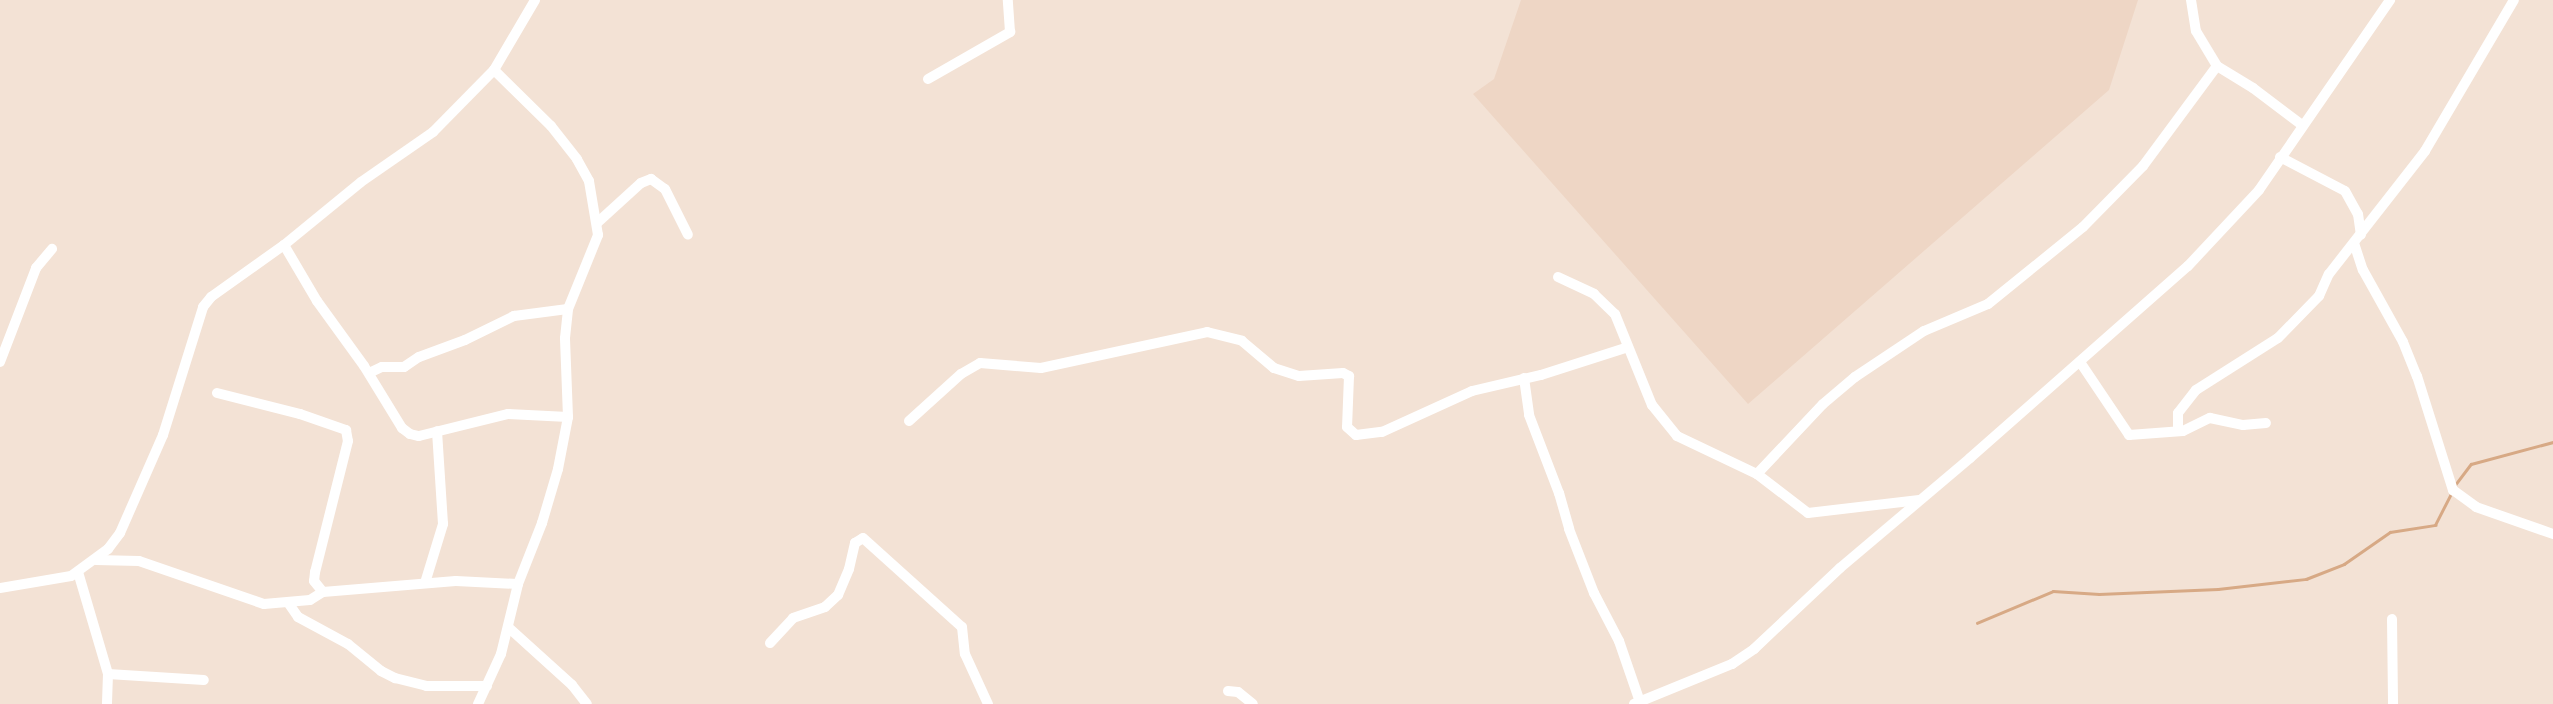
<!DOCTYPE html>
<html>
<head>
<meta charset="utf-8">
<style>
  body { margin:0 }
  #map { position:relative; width:2553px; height:704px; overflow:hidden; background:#f3e2d5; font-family:"Golos Text",sans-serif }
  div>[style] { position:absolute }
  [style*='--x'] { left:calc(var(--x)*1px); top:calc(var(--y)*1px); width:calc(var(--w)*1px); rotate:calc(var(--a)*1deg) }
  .built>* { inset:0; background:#eed6c5 }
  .stream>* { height:2.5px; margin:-1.25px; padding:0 1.25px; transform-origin:1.25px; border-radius:1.25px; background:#d7a985 }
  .street>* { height:10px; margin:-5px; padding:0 5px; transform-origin:5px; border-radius:5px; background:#fff }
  span { translate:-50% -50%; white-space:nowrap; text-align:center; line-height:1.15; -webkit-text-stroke:7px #fef0e6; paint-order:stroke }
</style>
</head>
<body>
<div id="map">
  <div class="built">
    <i style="clip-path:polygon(1521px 0,2138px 0,2109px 90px,1748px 404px,1473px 94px,1494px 79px)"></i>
  </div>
  <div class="stream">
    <i style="--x:2455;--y:485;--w:26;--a:-53"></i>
    <i style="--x:2471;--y:464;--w:85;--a:-15"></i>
    <i style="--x:1977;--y:623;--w:82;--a:-22.8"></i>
    <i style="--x:2053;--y:591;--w:46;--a:3.7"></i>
    <i style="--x:2099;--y:594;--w:119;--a:-2.4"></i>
    <i style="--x:2218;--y:589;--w:89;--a:-6.5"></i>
    <i style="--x:2306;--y:579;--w:41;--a:-21.5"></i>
    <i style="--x:2344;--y:564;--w:56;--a:-34.8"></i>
    <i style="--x:2390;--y:532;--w:46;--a:-8.8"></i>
    <i style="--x:2435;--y:525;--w:38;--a:-63"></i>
  </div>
  <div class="street">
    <i style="--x:2191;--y:0;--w:31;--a:81"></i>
    <i style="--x:2196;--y:31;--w:41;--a:59"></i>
    <i style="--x:2217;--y:66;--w:42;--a:31.4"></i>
    <i style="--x:2253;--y:88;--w:61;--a:37.1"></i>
    <i style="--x:928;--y:79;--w:95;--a:-29.8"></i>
    <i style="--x:1010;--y:32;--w:32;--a:-94"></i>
    <i style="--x:2280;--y:157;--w:73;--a:27.6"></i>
    <i style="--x:2345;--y:191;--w:26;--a:61"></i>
    <i style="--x:2358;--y:214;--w:21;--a:82"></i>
    <i style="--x:597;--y:223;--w:59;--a:-42.3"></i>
    <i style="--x:641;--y:183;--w:11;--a:-22"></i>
    <i style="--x:651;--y:179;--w:17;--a:36"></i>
    <i style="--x:665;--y:189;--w:51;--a:63.4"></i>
    <i style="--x:2354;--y:243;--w:28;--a:72"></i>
    <i style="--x:2363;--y:270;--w:82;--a:60.9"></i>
    <i style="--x:2403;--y:342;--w:37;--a:68"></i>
    <i style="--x:2417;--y:376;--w:120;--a:72.5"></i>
    <i style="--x:2453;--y:490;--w:29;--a:36"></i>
    <i style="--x:2476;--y:507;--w:82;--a:19.3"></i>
    <i style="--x:284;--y:245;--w:65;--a:59.5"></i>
    <i style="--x:317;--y:301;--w:80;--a:54.1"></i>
    <i style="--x:364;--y:366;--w:73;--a:58.5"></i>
    <i style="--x:402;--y:428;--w:10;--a:37"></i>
    <i style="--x:410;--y:434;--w:9;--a:13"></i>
    <i style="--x:419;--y:436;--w:92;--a:-13.9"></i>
    <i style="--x:508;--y:414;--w:60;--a:2.9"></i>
    <i style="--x:1558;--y:277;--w:40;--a:25"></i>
    <i style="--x:1594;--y:294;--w:29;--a:44"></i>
    <i style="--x:1615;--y:314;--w:98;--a:67.9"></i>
    <i style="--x:1652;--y:405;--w:40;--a:51"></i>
    <i style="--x:1677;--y:436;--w:89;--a:25.4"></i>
    <i style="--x:1757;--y:474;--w:64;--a:37.4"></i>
    <i style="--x:1808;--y:513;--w:112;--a:-6.7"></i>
    <i style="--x:0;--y:362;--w:101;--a:-69"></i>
    <i style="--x:36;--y:268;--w:25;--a:-50"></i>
    <i style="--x:2080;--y:362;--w:88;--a:56.1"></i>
    <i style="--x:2129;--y:435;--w:54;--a:-4.2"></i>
    <i style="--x:2183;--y:431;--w:30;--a:-26"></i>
    <i style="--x:2210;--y:418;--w:34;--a:12"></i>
    <i style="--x:2243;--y:425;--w:23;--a:-5"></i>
    <i style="--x:369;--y:373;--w:14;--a:-25"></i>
    <i style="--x:382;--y:367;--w:22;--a:0"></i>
    <i style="--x:404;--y:367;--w:18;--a:-34"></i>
    <i style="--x:419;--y:357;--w:49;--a:-20.3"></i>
    <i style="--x:465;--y:340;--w:55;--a:-26.1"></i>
    <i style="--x:514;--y:316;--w:54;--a:-7.4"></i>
    <i style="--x:1524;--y:378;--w:37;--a:82"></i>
    <i style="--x:1529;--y:415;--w:84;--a:69"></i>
    <i style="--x:1559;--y:493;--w:37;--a:74"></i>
    <i style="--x:1569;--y:529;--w:69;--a:68.7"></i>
    <i style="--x:1594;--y:593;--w:54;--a:62.5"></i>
    <i style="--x:1619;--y:641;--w:65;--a:71"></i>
    <i style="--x:217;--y:393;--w:86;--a:14.2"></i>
    <i style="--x:300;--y:414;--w:49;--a:19.2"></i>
    <i style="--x:346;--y:430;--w:11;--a:80"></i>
    <i style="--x:348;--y:441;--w:135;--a:104.1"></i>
    <i style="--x:315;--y:572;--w:9;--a:96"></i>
    <i style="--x:314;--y:581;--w:14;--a:51"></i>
    <i style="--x:909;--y:421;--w:70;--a:-42.1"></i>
    <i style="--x:961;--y:374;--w:22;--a:-30"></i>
    <i style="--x:980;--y:363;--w:61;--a:4.7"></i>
    <i style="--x:1041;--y:368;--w:170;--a:-12.2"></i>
    <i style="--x:1207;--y:332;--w:36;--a:14"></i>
    <i style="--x:1242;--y:341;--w:42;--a:40.2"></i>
    <i style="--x:1274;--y:368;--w:26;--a:18"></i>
    <i style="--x:1299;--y:376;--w:44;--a:-3.9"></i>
    <i style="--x:1343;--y:373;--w:7;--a:27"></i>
    <i style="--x:1349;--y:376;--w:51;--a:92.2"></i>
    <i style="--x:1347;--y:427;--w:12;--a:42"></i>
    <i style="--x:1356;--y:435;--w:26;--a:-7"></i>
    <i style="--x:1382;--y:432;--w:99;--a:-24.5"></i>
    <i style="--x:1472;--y:391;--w:71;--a:-13.1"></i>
    <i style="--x:1541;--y:375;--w:91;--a:-17.8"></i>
    <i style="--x:2178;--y:431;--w:18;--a:-90"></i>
    <i style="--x:2178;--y:413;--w:29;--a:-52"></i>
    <i style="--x:2196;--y:390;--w:97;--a:-32.4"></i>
    <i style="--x:2278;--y:338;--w:59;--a:-45.7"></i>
    <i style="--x:2319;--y:296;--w:24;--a:-66"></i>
    <i style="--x:2329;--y:274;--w:156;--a:-52"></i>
    <i style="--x:2425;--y:151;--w:175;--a:-59.5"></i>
    <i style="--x:1757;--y:474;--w:96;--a:-46.7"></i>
    <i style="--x:1823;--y:404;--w:42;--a:-40.2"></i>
    <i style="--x:1855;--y:377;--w:83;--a:-33.7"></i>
    <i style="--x:1924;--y:331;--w:69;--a:-22.9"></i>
    <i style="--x:1988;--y:304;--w:122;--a:-39"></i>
    <i style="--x:2083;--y:227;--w:86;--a:-45.5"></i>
    <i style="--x:2143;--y:166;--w:124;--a:-53.5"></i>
    <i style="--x:96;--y:560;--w:43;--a:1.3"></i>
    <i style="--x:139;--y:561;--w:132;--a:19"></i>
    <i style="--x:264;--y:604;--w:46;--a:-5"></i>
    <i style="--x:310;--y:600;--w:15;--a:-32"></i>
    <i style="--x:323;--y:592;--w:133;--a:-4.7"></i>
    <i style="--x:456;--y:581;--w:62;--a:2.8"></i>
    <i style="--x:78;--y:572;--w:106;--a:73.6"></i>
    <i style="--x:108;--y:674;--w:30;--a:92"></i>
    <i style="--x:425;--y:583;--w:62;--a:-73"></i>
    <i style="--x:443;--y:524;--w:93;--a:-93.7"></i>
    <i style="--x:0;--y:588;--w:72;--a:-9.6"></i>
    <i style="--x:71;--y:576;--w:46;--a:-36.1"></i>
    <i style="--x:108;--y:549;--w:20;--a:-53"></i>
    <i style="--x:120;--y:533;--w:107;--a:-66.3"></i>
    <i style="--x:163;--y:435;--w:134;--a:-72.6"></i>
    <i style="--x:203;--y:307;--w:13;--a:-51"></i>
    <i style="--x:211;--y:297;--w:90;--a:-35.5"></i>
    <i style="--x:284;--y:245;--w:99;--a:-39.3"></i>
    <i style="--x:361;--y:182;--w:88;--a:-34.8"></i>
    <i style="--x:433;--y:132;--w:87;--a:-45.5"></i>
    <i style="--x:494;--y:70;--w:81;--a:-59.6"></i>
    <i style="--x:289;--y:604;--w:16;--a:55"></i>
    <i style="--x:298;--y:617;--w:57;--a:28.4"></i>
    <i style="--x:348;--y:644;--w:43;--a:39.3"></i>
    <i style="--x:381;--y:671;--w:16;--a:27"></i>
    <i style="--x:395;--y:678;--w:32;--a:14"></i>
    <i style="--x:426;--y:686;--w:61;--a:0"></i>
    <i style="--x:2392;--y:619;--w:85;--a:89.3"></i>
    <i style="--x:509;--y:628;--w:85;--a:42.1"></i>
    <i style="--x:572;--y:685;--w:24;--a:52"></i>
    <i style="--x:770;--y:643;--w:34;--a:-47"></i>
    <i style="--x:793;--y:618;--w:34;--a:-19"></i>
    <i style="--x:825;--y:607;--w:18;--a:-43"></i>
    <i style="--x:838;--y:595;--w:28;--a:-67"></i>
    <i style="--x:849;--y:569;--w:27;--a:-77"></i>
    <i style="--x:855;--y:543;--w:9;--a:-32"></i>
    <i style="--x:863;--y:538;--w:133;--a:42"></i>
    <i style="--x:962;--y:627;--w:27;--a:84"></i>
    <i style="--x:965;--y:654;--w:55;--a:65.3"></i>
    <i style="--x:108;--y:674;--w:96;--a:3.6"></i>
    <i style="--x:1228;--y:691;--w:10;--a:6"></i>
    <i style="--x:1238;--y:692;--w:19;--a:39"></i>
    <i style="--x:478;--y:704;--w:55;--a:-65.3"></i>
    <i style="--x:501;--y:654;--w:72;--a:-76.3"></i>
    <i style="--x:518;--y:584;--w:66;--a:-68.5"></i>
    <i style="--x:542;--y:523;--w:56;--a:-73.5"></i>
    <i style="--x:558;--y:469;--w:53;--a:-79.1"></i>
    <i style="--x:568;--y:417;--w:79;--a:-92.2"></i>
    <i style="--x:565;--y:338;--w:29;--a:-84"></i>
    <i style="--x:568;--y:309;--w:80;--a:-67.9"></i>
    <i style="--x:598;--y:235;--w:55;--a:-99.5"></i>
    <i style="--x:589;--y:181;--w:25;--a:-119"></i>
    <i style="--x:577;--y:159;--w:42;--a:-128.2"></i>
    <i style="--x:551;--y:126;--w:80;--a:-135.5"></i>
    <i style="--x:1634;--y:704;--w:106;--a:-22.2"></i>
    <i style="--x:1732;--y:664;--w:27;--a:-34"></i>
    <i style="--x:1754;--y:649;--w:118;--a:-43.3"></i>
    <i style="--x:1840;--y:568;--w:170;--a:-40.2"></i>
    <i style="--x:1970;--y:458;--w:290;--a:-41.4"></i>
    <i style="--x:2188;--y:266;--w:104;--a:-46.9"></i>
    <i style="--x:2259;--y:190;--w:231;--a:-55.4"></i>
  </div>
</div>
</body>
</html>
